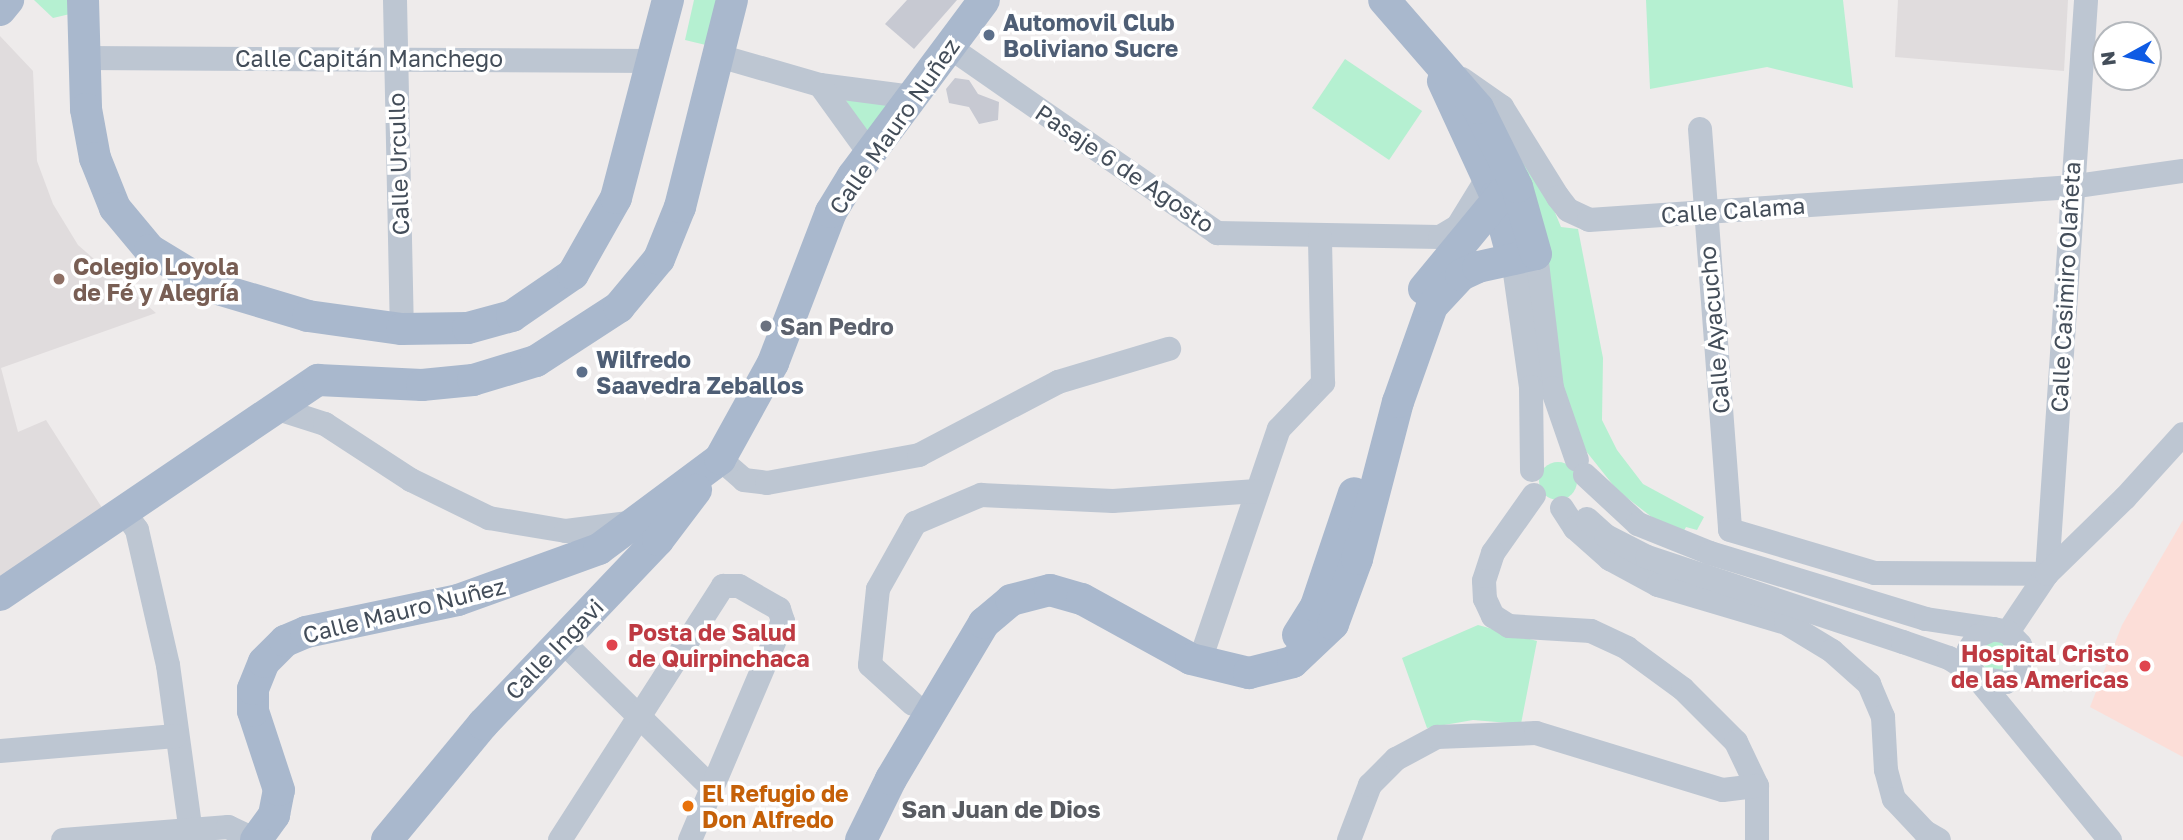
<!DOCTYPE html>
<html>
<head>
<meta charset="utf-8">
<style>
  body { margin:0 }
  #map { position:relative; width:2183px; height:840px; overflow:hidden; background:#eeebeb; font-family:"Golos Text",sans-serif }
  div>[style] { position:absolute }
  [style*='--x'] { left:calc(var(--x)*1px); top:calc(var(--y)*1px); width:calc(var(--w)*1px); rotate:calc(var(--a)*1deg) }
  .education>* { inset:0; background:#e0dcdd }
  .medical>* { inset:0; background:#fcded8 }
  .green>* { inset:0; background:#b5f0d1; transform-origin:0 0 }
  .round { border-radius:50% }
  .building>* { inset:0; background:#c7c9d2 }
  .minor>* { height:24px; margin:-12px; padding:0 12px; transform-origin:12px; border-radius:12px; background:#bdc6d2 }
  .major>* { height:32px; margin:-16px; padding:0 16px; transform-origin:16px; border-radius:16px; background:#a9b8cd }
  .dots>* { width:19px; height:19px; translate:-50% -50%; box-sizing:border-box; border:4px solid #fff; border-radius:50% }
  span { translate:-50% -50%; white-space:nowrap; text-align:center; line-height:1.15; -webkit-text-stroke:7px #fff; paint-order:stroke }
  .service-label { font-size:23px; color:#4e5e75; font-weight:700 }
  .left { translate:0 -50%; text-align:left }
  .street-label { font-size:23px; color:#434d59 }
  .education-label { font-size:23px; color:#785e54; font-weight:700 }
  .worship-label { font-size:23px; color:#5b616d; font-weight:700 }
  .health-label { font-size:23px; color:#be3a42; font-weight:700 }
  .right { translate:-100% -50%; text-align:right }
  .food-label { font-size:23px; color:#c56008; font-weight:700 }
  .neighbourhood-label { font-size:24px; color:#585b61; font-weight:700 }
  .north { position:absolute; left:2092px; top:21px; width:70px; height:70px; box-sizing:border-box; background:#fff; border:2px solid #b4b8bd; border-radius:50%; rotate:262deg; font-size:19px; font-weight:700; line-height:28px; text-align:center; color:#434d59 }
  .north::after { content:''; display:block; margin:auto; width:24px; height:32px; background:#0f5be4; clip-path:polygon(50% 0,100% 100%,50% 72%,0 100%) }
</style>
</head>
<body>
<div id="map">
  <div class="education">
    <i style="clip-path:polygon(1898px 0,2068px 0,2064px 71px,1895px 57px)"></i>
    <i style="clip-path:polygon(0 36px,33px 71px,37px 161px,53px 204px,78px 245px,156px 313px,1px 368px,18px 432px,46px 420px,106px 514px,0 580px)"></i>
  </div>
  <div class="medical">
    <i style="clip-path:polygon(2183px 520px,2183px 757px,2090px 707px,2122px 625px)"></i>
  </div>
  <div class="green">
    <i style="clip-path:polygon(34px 0,70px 0,70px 14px,53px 18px)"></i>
    <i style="clip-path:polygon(694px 0,721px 0,710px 46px,685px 40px)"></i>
    <i style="clip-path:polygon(1646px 0,1843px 0,1853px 88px,1767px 67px,1650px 89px)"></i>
    <i style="left:1345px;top:59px;width:93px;height:59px;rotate:34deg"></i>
    <i style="clip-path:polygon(845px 99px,891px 105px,868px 135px)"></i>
    <i style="clip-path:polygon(1522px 160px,1549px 198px,1561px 227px,1578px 229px,1603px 358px,1602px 420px,1617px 450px,1643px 484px,1704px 517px,1697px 530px,1686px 527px,1682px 534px,1653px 518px,1617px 490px,1578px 441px,1561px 396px)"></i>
    <i class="round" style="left:1539px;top:462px;width:38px;height:38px"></i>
    <i style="clip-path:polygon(1478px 625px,1537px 641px,1521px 724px,1473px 720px,1427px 728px,1402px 658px)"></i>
    <i class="round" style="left:1980px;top:641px;width:30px;height:30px"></i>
  </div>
  <div class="building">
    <i style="clip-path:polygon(907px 0,957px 0,914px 49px,885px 24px)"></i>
    <i style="clip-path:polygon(955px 78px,969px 80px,978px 94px,999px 102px,998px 120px,979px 124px,969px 107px,949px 103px,946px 89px)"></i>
  </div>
  <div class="minor">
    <i style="--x:395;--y:0;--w:329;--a:88.8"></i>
    <i style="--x:948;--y:46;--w:328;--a:34.8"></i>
    <i style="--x:1217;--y:233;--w:223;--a:1"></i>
    <i style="--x:1440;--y:237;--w:21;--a:-31"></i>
    <i style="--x:1458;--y:226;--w:57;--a:-58.5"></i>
    <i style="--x:719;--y:56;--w:105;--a:16"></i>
    <i style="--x:820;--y:85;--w:93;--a:7.4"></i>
    <i style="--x:83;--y:58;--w:572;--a:0.3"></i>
    <i style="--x:1462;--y:79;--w:49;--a:35"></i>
    <i style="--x:1502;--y:107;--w:106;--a:58.1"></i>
    <i style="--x:1558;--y:197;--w:16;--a:52"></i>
    <i style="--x:1568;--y:210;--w:23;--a:25"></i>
    <i style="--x:1589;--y:220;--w:482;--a:-3.9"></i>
    <i style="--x:2070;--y:187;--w:114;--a:-8.1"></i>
    <i style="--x:820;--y:85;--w:85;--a:54.1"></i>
    <i style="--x:1700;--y:129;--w:402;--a:85.7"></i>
    <i style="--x:1730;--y:530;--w:151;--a:16.5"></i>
    <i style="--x:1875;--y:573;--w:172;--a:0.3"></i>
    <i style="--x:2047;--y:574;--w:575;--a:-86.11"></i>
    <i style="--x:1536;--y:254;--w:135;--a:83.2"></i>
    <i style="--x:1552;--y:388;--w:76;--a:70.9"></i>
    <i style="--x:1513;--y:259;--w:129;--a:82"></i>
    <i style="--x:1531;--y:387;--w:83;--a:89.3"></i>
    <i style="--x:272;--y:407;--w:56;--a:17.8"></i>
    <i style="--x:325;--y:424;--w:103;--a:33.1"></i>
    <i style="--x:411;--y:480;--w:87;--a:26"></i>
    <i style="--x:489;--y:518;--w:78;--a:9.6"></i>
    <i style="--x:566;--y:531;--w:71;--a:-7.3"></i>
    <i style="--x:720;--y:459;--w:32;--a:41"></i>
    <i style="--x:744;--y:480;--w:23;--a:7"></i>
    <i style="--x:767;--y:483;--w:155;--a:-10.4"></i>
    <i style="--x:919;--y:455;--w:157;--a:-27.7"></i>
    <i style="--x:1058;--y:382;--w:116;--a:-16.6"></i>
    <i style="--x:1585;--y:475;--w:72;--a:42.8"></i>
    <i style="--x:1638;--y:524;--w:78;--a:21.9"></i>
    <i style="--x:1710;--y:553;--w:226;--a:17"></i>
    <i style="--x:1926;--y:619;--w:68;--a:8.5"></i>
    <i style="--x:1534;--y:495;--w:71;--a:125.3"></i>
    <i style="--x:1493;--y:553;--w:29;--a:108"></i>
    <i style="--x:1484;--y:581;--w:18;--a:87"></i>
    <i style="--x:1485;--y:599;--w:19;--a:65"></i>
    <i style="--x:1493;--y:616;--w:19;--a:32"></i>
    <i style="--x:1509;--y:626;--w:82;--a:3.5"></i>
    <i style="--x:1591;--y:631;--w:40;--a:25"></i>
    <i style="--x:1627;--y:648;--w:69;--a:36.2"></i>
    <i style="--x:1683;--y:689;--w:75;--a:45"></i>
    <i style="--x:1736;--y:742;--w:49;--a:64.5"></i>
    <i style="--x:1757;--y:786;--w:54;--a:90"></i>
    <i style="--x:1562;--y:508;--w:24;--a:57"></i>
    <i style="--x:1575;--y:528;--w:47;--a:41.5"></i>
    <i style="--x:1610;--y:559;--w:55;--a:28.4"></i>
    <i style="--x:1658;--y:585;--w:134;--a:16.5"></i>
    <i style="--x:1786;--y:623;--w:54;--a:31.3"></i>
    <i style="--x:1832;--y:651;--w:50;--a:41.7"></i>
    <i style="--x:1869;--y:684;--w:36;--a:67"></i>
    <i style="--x:1883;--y:717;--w:53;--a:86.8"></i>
    <i style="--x:1886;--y:770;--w:30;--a:75"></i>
    <i style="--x:1894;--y:799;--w:45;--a:46.8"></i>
    <i style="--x:1925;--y:832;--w:16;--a:30"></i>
    <i style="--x:124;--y:512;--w:22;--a:54"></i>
    <i style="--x:137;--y:530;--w:139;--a:77.1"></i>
    <i style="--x:168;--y:665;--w:170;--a:82.2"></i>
    <i style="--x:1587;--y:519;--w:25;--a:42"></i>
    <i style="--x:1606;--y:536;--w:46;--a:27.1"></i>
    <i style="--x:1647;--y:557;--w:270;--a:18.4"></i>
    <i style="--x:1903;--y:642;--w:49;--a:19.2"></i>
    <i style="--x:1949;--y:658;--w:30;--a:33"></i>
    <i style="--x:2008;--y:632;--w:70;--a:-56.1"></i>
    <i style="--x:2047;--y:574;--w:109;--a:-44.3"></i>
    <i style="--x:2125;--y:498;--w:86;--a:-47.8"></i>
    <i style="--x:562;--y:641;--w:211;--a:44.4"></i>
    <i style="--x:1205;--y:646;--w:229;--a:-71.2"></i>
    <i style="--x:1279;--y:429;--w:64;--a:-46.3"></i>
    <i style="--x:1323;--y:383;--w:145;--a:-91.2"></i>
    <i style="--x:1981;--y:679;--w:25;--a:7"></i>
    <i style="--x:2006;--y:682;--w:18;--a:-43"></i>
    <i style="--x:2019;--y:670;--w:25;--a:-88"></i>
    <i style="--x:2020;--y:645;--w:18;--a:-133"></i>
    <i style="--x:2008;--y:632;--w:15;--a:-169"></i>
    <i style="--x:1993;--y:629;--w:17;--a:155"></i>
    <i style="--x:1978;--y:636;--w:17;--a:123"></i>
    <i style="--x:1969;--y:650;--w:16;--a:86"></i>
    <i style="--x:1970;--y:666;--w:9;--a:63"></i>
    <i style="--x:1974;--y:674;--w:215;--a:50.7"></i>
    <i style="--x:913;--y:704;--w:58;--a:-137.8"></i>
    <i style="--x:870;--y:665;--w:76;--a:-84"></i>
    <i style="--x:878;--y:589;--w:76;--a:-60.7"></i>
    <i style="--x:915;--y:523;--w:72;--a:-23"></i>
    <i style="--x:981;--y:495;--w:132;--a:2.6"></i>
    <i style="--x:1113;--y:501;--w:144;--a:-4"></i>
    <i style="--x:0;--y:751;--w:176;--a:-4.9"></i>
    <i style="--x:63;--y:840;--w:166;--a:-4.5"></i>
    <i style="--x:228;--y:827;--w:31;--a:25"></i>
    <i style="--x:560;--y:840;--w:302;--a:-57.3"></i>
    <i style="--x:723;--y:586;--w:16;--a:0"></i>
    <i style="--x:739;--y:586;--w:46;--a:29.9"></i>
    <i style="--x:779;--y:609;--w:13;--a:72"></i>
    <i style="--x:783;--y:621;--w:238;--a:113"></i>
    <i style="--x:1349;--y:840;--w:59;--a:-69.1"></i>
    <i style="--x:1370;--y:785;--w:37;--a:-45"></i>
    <i style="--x:1396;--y:759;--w:47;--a:-28.2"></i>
    <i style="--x:1437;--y:737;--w:99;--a:-2.3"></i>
    <i style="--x:1536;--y:733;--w:195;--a:17"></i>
    <i style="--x:1723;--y:790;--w:34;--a:-7"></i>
  </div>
  <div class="major">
    <i style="--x:83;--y:0;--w:109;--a:88.4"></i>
    <i style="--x:86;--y:109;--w:50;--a:79.6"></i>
    <i style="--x:95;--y:158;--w:54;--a:68.2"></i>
    <i style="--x:115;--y:208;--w:55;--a:50.2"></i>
    <i style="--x:150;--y:250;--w:71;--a:31.2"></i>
    <i style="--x:211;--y:287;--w:101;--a:16.6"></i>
    <i style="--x:308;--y:316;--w:95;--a:7.9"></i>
    <i style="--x:402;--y:329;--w:66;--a:-0.9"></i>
    <i style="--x:468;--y:328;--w:46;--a:-15.3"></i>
    <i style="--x:512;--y:316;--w:74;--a:-34.5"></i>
    <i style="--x:573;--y:274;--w:87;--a:-60.5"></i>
    <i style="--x:616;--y:198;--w:205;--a:-75.3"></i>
    <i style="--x:0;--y:10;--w:13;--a:-51"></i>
    <i style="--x:1443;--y:81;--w:127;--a:65.3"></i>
    <i style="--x:1496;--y:196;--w:65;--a:74.9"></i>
    <i style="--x:1424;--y:289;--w:141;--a:-50.5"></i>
    <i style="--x:0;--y:595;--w:384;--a:-34.1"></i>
    <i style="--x:318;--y:380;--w:104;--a:2.8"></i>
    <i style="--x:422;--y:385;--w:51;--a:-5.6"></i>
    <i style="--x:473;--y:380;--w:66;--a:-16.8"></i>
    <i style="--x:536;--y:361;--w:99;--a:-33"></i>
    <i style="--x:619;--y:307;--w:62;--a:-50.2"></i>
    <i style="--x:659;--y:259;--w:56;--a:-68"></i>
    <i style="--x:680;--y:207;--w:213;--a:-75.9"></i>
    <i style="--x:1298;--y:635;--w:34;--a:-58"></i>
    <i style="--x:1316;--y:606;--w:119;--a:-71.4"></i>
    <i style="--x:256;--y:840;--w:31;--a:-54"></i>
    <i style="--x:274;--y:815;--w:25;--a:-79"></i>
    <i style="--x:279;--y:790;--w:83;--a:-108.2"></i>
    <i style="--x:253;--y:711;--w:22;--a:-90"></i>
    <i style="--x:253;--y:689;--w:29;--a:-68"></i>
    <i style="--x:264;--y:662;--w:30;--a:-45"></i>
    <i style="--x:285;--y:641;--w:23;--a:-23"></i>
    <i style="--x:306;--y:632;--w:155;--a:-11.9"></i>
    <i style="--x:458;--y:600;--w:150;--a:-19.9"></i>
    <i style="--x:599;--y:549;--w:151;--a:-36.6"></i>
    <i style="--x:720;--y:459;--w:110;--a:-61.1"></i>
    <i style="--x:773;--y:363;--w:162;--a:-69"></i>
    <i style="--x:831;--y:212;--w:42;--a:-58.6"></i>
    <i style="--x:853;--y:176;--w:219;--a:-53.3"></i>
    <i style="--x:387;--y:840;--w:151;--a:-50.4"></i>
    <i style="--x:483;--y:724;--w:254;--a:-46.4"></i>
    <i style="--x:658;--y:540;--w:63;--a:-52.8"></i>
    <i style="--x:861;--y:840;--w:68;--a:-63.8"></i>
    <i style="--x:891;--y:779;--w:182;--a:-59.2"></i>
    <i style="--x:984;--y:623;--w:35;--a:-40"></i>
    <i style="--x:1011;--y:600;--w:40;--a:-14.4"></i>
    <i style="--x:1050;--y:590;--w:33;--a:16"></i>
    <i style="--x:1082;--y:599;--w:124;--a:28.8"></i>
    <i style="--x:1191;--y:659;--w:60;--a:13.6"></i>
    <i style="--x:1249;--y:673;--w:45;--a:-14"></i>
    <i style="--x:1293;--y:662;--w:55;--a:-43.5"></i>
    <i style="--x:1333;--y:624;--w:69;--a:-69.7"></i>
    <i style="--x:1357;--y:559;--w:162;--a:-75.4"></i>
    <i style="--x:1398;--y:402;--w:102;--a:-70.5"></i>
    <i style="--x:1432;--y:306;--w:42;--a:-46.9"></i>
    <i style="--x:1461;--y:275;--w:19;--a:-25"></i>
    <i style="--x:1478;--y:267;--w:59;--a:-12.6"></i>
    <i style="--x:1536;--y:254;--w:70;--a:-105.8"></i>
    <i style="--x:1517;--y:187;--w:88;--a:-116.3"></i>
    <i style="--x:1478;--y:108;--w:143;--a:-131"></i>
  </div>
  <div class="dots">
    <i style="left:989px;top:35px;background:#5c6f8a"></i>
    <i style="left:59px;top:279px;background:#8d6e63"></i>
    <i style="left:766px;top:326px;background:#6b7280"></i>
    <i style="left:582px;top:372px;background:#5c6f8a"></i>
    <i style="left:612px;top:645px;background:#e0444e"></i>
    <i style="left:2145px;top:666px;background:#e0444e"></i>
    <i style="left:688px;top:806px;background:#e8710a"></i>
  </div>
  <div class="service-label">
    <span class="left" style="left:1003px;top:35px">Automovil Club<br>Boliviano Sucre</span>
    <span class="left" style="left:596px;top:372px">Wilfredo<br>Saavedra Zeballos</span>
  </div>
  <div class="street-label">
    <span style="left:369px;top:58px">Calle Capitán Manchego</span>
    <span style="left:894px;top:126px;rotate:-55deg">Calle Mauro Nuñez</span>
    <span style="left:398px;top:164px;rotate:-92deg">Calle Urcullo</span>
    <span style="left:1125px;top:168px;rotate:34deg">Pasaje 6 de Agosto</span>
    <span style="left:1733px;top:210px;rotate:-4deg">Calle Calama</span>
    <span style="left:2065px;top:287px;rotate:-87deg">Calle Casimiro Olañeta</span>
    <span style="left:1714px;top:330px;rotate:-95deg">Calle Ayacucho</span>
    <span style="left:404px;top:610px;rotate:-14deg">Calle Mauro Nuñez</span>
    <span style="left:554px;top:649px;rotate:-46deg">Calle Ingavi</span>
  </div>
  <div class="education-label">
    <span class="left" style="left:73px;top:279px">Colegio Loyola<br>de Fé y Alegría</span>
  </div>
  <div class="worship-label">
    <span class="left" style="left:780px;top:326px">San Pedro</span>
  </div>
  <div class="health-label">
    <span class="left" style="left:628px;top:645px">Posta de Salud<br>de Quirpinchaca</span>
    <span class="right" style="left:2129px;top:666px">Hospital Cristo<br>de las Americas</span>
  </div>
  <div class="food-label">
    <span class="left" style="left:702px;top:806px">El Refugio de<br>Don Alfredo</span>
  </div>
  <div class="neighbourhood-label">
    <span style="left:1001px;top:809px">San Juan de Dios</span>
  </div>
  <div class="north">N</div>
</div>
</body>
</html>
